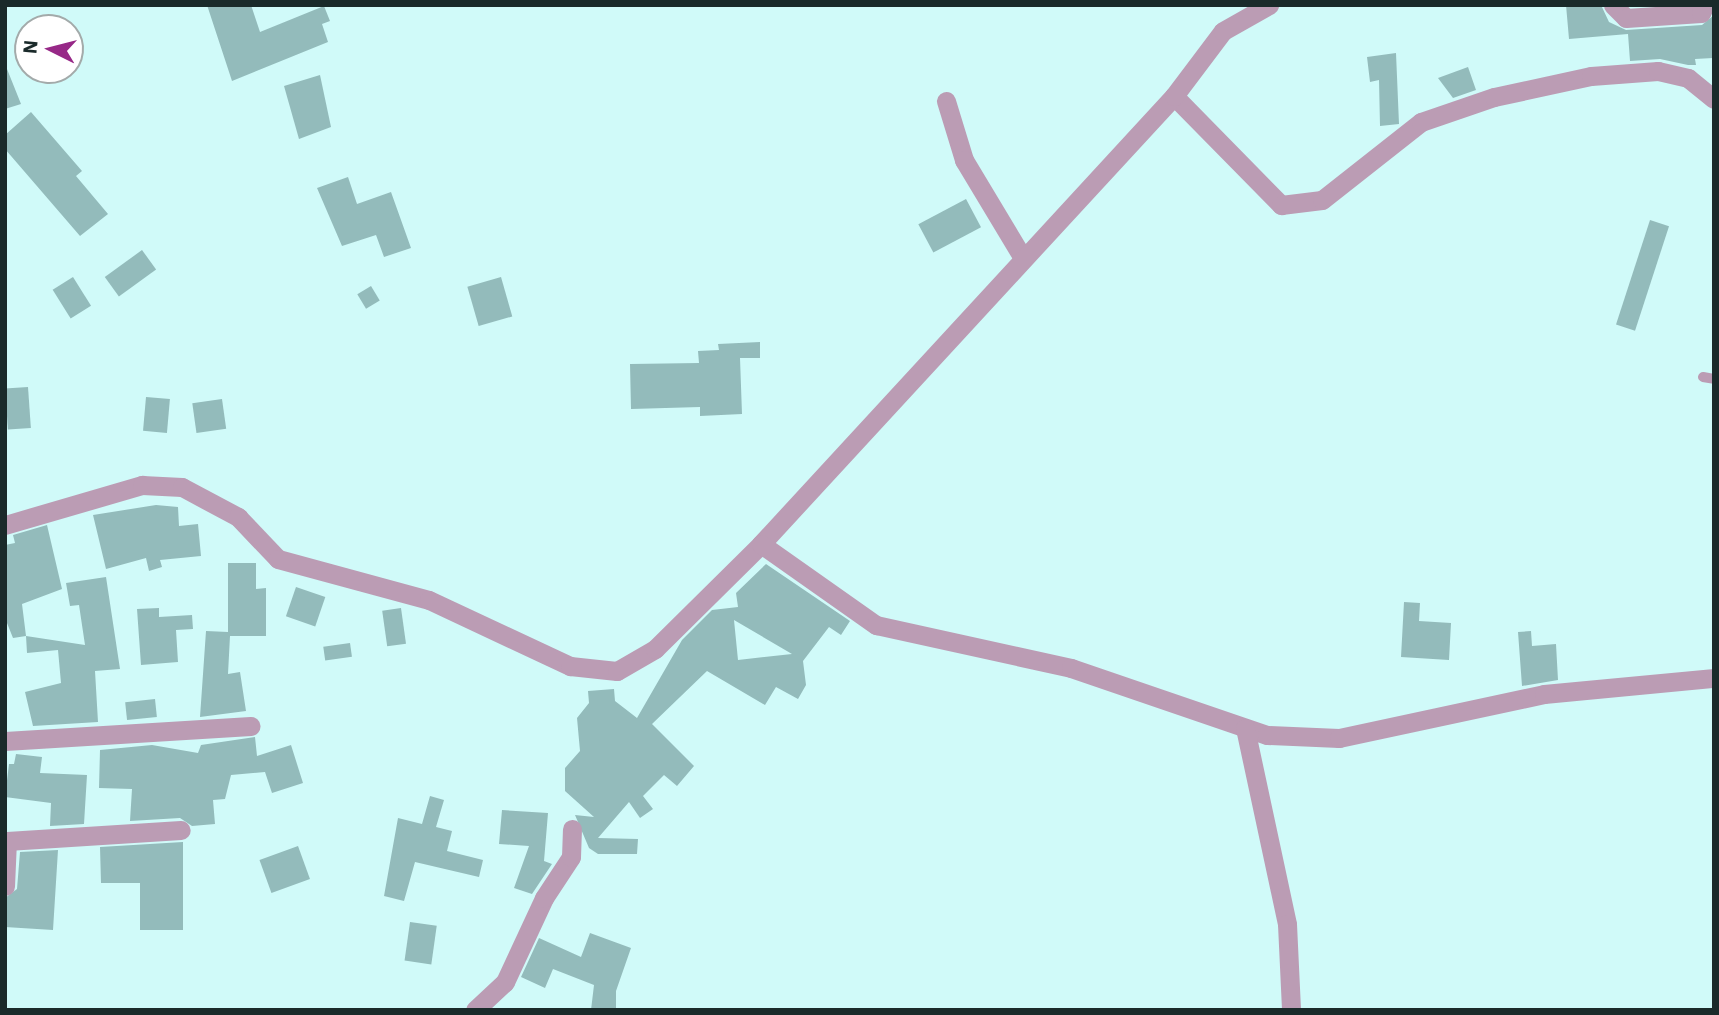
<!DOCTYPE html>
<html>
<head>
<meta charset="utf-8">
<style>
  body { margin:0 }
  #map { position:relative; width:1719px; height:1015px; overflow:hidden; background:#d0faf9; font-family:"IBM Plex Sans",sans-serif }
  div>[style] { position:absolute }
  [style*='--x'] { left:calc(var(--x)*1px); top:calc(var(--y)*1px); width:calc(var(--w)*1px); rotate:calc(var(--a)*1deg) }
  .building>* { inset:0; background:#93bbbb; transform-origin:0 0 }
  .service>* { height:10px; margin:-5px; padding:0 5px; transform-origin:5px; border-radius:5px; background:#bb9cb4 }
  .minor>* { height:19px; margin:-9.5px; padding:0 9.5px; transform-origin:9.5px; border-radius:9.5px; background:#bb9cb4 }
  span { translate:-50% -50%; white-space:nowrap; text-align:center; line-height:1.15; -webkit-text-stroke:6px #fff; paint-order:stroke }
  .frame { position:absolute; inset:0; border:7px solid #1a2a2a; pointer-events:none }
  .north { position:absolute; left:14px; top:14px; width:70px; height:70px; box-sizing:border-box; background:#fff; border:2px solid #a3aaaa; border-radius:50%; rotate:276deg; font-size:19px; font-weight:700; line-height:28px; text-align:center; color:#1a2a2a }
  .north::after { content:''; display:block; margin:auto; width:24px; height:32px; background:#972887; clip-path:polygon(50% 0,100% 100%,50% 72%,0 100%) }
</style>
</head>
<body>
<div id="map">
  <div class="building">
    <i style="clip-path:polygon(207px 5px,251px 5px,260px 32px,324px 6px,330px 21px,322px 24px,328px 42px,232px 81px)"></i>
    <i style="clip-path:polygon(1566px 5px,1601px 5px,1609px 22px,1626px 30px,1702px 25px,1714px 15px,1713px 58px,1695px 59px,1696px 65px,1688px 65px,1660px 59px,1630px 61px,1628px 34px,1569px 39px)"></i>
    <i style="clip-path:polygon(1396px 53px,1399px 124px,1380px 126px,1379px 80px,1370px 82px,1367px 57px)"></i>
    <i style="clip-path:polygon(5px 64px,21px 104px,5px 109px)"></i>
    <i style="clip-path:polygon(1468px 67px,1476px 90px,1453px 98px,1438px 78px)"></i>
    <i style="clip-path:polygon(320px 75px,331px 127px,299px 139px,284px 86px)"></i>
    <i style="clip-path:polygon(31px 112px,82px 171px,76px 176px,108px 214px,80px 236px,5px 149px,5px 135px)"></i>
    <i style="clip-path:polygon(348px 177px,357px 204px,391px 192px,411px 248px,384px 257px,376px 235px,342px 246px,317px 188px)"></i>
    <i style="left:966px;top:199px;width:32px;height:54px;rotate:62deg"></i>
    <i style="left:1650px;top:220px;width:20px;height:110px;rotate:18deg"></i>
    <i style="left:142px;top:250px;width:24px;height:46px;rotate:54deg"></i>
    <i style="left:73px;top:277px;width:34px;height:24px;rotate:58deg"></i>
    <i style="left:501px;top:277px;width:41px;height:35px;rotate:74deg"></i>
    <i style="left:371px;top:286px;width:17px;height:16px;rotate:59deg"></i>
    <i style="clip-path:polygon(760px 342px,760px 358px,740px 358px,742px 414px,700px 416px,700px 407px,631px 409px,630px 364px,699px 363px,698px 351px,719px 350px,718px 344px)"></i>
    <i style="left:28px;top:387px;width:41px;height:23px;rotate:86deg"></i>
    <i style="left:146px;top:397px;width:24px;height:34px;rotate:5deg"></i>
    <i style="left:222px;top:399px;width:30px;height:30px;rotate:82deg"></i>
    <i style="clip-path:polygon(156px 505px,178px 507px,179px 526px,198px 524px,201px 556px,160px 560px,162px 567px,149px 571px,146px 558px,106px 569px,93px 515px)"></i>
    <i style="clip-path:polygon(47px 525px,62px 589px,22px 604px,26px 636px,85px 645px,79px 605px,70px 606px,66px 583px,106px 577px,120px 669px,95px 671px,98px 722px,33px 726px,25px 692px,61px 683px,58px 650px,27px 653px,26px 636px,13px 638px,5px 618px,5px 545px,15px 543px,13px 535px)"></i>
    <i style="clip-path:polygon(228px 563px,256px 563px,256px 589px,266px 588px,266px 636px,230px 636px,228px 674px,240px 672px,246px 711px,200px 717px,206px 631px,228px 632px)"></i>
    <i style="clip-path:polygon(evenodd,766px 564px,850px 621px,841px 635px,829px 627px,803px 661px,806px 685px,798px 699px,776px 687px,765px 705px,707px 671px,652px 724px,694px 766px,677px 786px,664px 775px,643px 796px,653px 809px,640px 818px,629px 802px,598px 838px,638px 839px,637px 854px,598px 854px,589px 848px,575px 815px,594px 817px,565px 791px,565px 768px,580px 751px,577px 718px,589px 703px,588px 691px,614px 689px,615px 701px,637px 718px,682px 640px,712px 610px,738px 607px,736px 593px,766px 564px,734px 620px,792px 654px,738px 660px,734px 620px)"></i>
    <i style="left:296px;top:587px;width:31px;height:31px;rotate:19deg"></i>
    <i style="clip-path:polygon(1404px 602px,1420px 603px,1419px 621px,1451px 623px,1449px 660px,1401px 657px)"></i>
    <i style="clip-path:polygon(159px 608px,159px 617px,192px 615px,193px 629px,176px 630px,178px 662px,141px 665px,137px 609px)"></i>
    <i style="left:401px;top:608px;width:36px;height:19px;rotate:82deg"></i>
    <i style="clip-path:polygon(1531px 631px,1532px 646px,1556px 644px,1558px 680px,1522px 686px,1518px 632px)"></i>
    <i style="left:350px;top:643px;width:14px;height:27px;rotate:82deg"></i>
    <i style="left:155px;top:699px;width:18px;height:30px;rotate:84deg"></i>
    <i style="clip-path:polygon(255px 737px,257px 756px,291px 745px,303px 783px,272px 793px,265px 772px,231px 775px,225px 799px,213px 800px,215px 824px,192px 826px,180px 818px,130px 821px,132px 789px,99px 788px,100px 750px,152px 745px,198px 753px,201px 745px)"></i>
    <i style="clip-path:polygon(16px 754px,42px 757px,40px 773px,87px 775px,84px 824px,50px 826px,51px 803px,5px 797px,9px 764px,14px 764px)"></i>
    <i style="clip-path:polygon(430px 796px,444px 800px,436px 827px,452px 831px,447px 851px,483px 860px,479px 877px,415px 862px,404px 901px,384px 896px,398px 818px,422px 824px)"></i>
    <i style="clip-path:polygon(502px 810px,548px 813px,544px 861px,552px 864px,532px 894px,514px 888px,529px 846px,499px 844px)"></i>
    <i style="clip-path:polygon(183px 842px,183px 930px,140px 930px,140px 883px,101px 883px,100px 847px)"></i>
    <i style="left:298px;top:846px;width:35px;height:41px;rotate:70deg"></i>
    <i style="clip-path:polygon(58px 850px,53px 930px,5px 927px,5px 898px,17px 889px,20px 852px)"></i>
    <i style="left:410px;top:922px;width:27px;height:39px;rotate:8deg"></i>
    <i style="clip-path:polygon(590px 933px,631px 948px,616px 991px,616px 1010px,591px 1010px,594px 985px,553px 969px,545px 988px,521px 977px,539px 938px,581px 957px)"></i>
  </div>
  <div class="service">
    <i style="--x:1703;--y:377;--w:11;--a:10"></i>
  </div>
  <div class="minor">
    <i style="--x:1613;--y:5;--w:18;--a:45"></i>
    <i style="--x:1626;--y:18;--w:75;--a:-3.8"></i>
    <i style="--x:1701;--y:13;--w:9;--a:-63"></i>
    <i style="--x:1174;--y:96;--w:153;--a:45.5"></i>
    <i style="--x:1281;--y:205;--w:41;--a:-7"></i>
    <i style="--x:1322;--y:200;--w:126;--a:-38.2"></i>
    <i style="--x:1421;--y:122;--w:77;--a:-18.9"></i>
    <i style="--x:1494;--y:97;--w:99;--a:-12.2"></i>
    <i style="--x:1591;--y:76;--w:67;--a:-4.3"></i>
    <i style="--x:1658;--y:71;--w:31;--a:13"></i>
    <i style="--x:1688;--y:78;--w:33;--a:39"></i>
    <i style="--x:946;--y:101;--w:62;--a:73"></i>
    <i style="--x:964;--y:160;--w:114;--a:59"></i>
    <i style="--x:5;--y:525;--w:143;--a:-16.3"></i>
    <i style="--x:142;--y:485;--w:40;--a:2.9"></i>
    <i style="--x:182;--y:487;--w:64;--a:28.2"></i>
    <i style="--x:238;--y:517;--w:58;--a:46.4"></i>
    <i style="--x:278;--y:559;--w:156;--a:15.2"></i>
    <i style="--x:429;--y:600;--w:156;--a:25.1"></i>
    <i style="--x:570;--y:666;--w:47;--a:6.1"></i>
    <i style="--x:617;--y:671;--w:44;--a:-30.1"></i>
    <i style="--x:655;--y:649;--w:149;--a:-44.7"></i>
    <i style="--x:761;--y:544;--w:609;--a:-47.33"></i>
    <i style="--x:1174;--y:96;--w:81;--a:-53"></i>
    <i style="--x:1223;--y:31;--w:53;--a:-29.5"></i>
    <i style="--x:761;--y:544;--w:141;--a:35.2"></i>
    <i style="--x:876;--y:625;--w:200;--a:12.4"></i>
    <i style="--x:1071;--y:668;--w:207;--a:18.9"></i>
    <i style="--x:1267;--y:735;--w:72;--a:2.4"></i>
    <i style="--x:1339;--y:738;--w:210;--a:-12.1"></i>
    <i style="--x:1544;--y:694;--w:171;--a:-5.4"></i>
    <i style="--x:1245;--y:728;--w:200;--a:77.9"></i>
    <i style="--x:1287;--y:924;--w:86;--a:87.3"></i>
    <i style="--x:5;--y:741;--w:246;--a:-3.5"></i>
    <i style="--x:5;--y:886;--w:45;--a:-87.5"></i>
    <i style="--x:7;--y:841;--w:174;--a:-3.6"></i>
    <i style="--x:475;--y:1010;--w:41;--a:-43"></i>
    <i style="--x:505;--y:982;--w:93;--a:-65.1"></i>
    <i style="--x:544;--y:898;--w:49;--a:-56.6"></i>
    <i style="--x:571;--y:857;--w:28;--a:-88"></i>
  </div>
  <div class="frame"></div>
  <div class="north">N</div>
</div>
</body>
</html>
